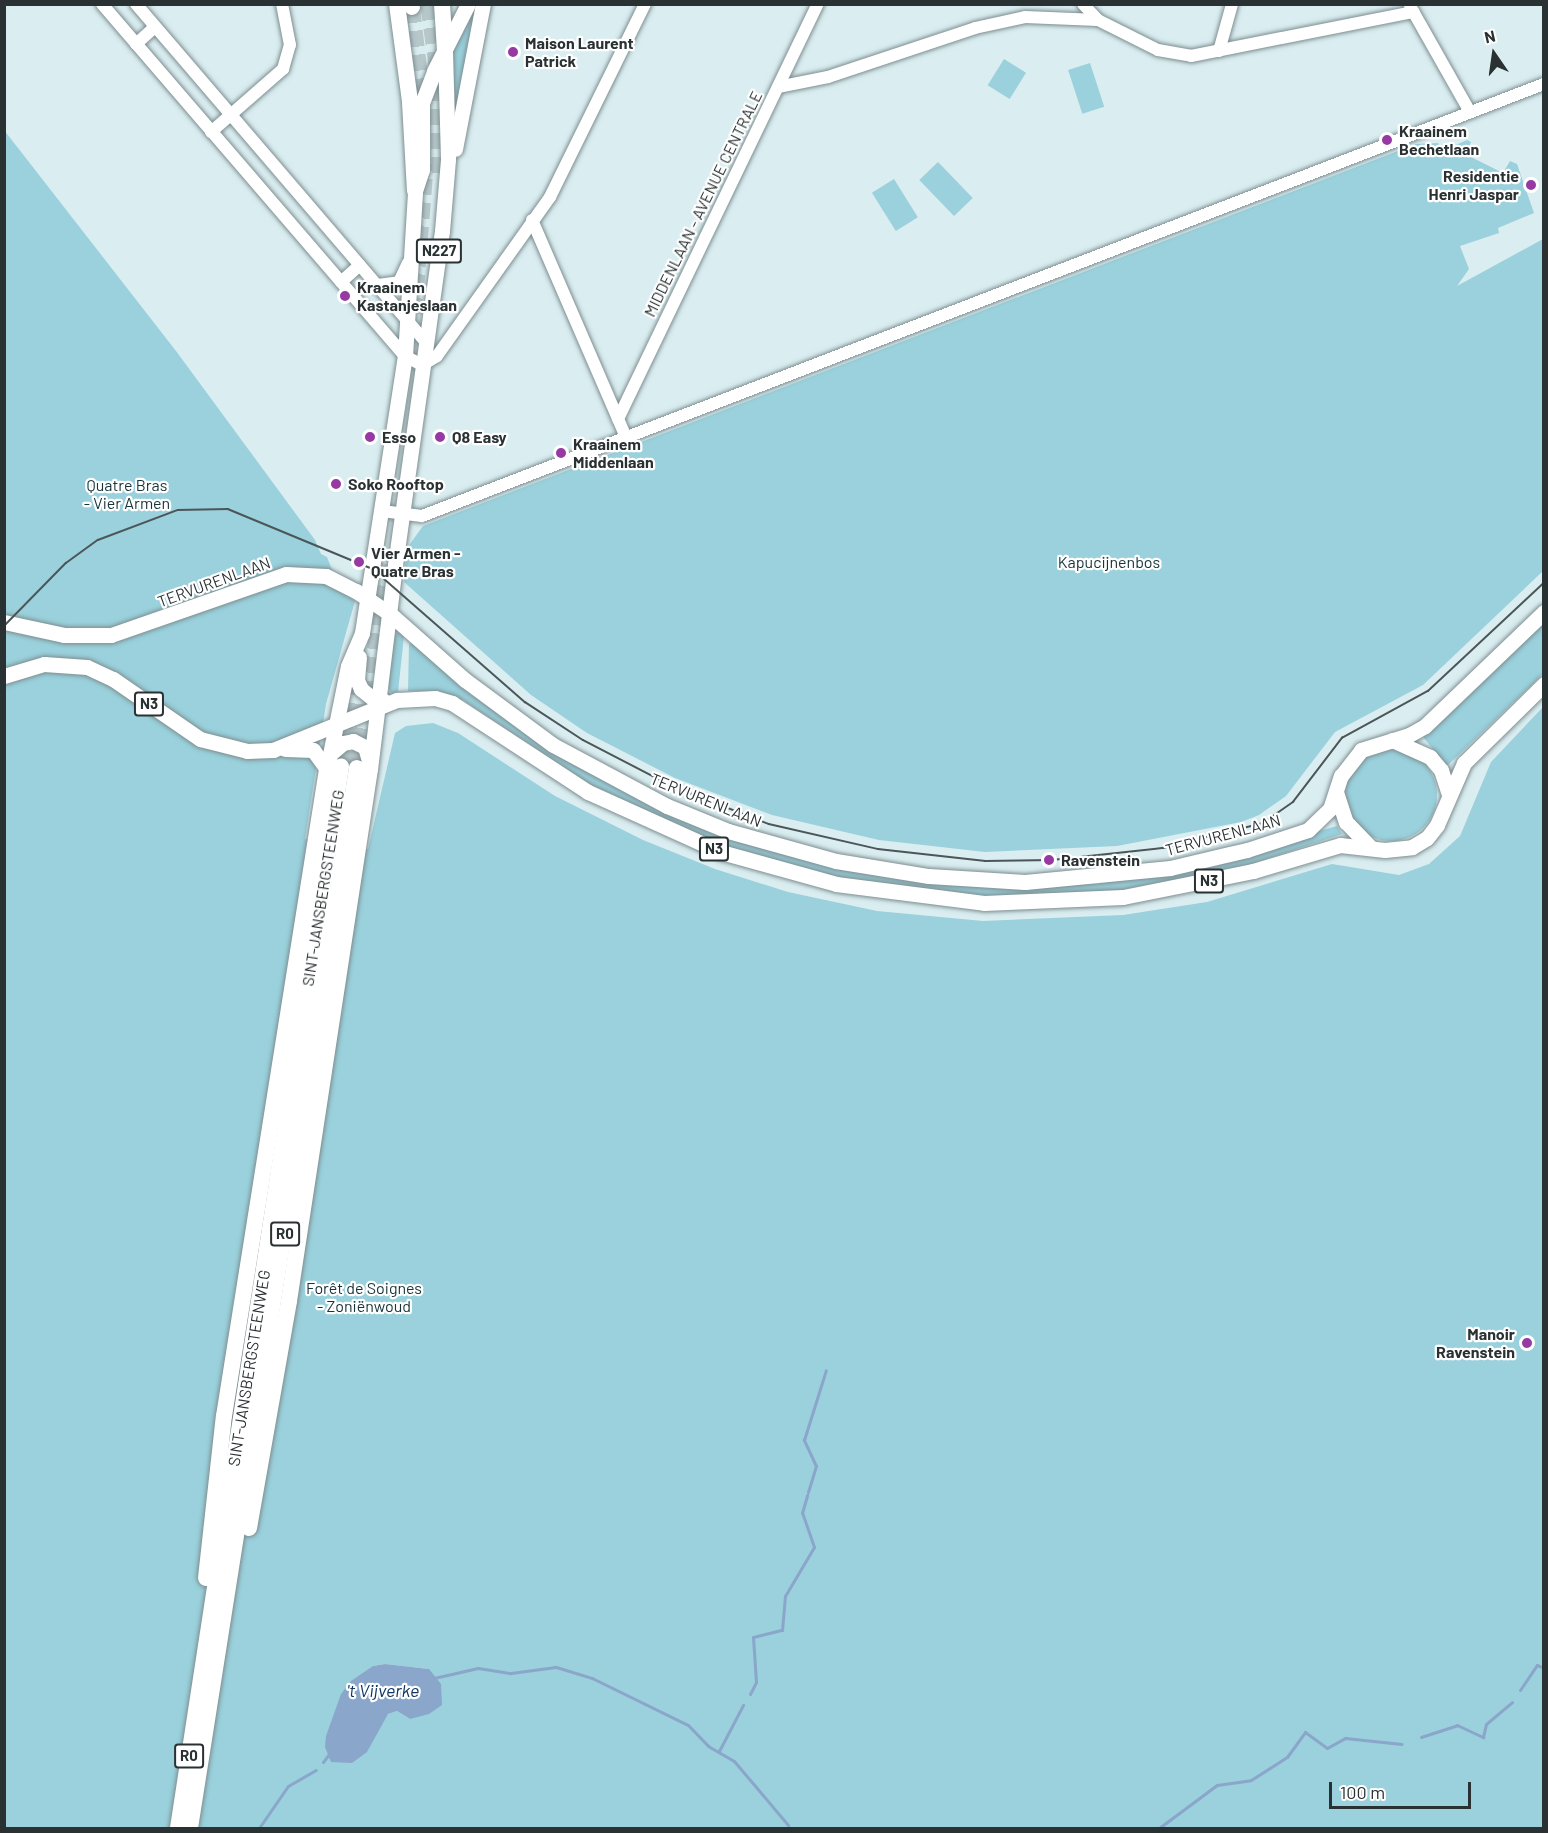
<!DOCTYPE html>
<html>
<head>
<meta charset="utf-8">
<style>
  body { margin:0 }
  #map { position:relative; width:1548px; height:1833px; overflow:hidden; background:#daedf0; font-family:Barlow,sans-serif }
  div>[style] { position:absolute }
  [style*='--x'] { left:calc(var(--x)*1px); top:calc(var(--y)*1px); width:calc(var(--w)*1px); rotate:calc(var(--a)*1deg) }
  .green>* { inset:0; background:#9ad1dc; transform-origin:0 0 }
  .round { border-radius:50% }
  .water>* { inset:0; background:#8aa6ca }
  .stream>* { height:3px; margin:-1.5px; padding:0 1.5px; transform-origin:1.5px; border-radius:1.5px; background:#8aa6ca }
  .highway-tunnel>* { height:16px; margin-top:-8px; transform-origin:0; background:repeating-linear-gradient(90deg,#b7c7ca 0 16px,transparent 0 24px) }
  .roads { filter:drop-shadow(0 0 2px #7d8e91) drop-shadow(0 0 2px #7d8e91) }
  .minor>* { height:12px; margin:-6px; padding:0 6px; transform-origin:6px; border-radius:6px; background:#fff }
  .major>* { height:15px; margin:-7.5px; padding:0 7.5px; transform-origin:7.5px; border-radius:7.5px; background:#fff }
  .highway>* { height:16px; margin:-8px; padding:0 8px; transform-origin:8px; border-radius:8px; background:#fff }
  .tram>* { height:1.5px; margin:-0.75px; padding:0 0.75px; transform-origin:0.75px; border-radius:0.75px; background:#4c5658 }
  .dots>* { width:16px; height:16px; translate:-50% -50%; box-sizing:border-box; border:3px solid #fff; border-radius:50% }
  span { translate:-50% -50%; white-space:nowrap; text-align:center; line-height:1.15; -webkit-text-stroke:4.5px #fff; paint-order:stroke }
  .shield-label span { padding:2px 4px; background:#fff; border:2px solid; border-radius:4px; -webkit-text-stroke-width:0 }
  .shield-label { font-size:15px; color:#2a3133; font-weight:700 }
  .poi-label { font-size:16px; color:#2a3133; font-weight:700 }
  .left { translate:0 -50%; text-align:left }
  .right { translate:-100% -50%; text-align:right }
  .street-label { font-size:16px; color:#2a3133 }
  .park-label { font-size:16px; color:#163439 }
  .water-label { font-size:18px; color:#113765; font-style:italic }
  .frame { position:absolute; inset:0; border:6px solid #2a3133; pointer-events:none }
  .north { position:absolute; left:1464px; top:24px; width:60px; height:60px; -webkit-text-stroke:4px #fff; paint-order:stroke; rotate:347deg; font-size:16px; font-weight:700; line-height:24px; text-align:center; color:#2a3133 }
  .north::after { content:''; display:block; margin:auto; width:21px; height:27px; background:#2a3133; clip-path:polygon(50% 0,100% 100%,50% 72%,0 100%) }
  .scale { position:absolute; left:1329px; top:1782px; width:142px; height:27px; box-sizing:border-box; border:3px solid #2a3133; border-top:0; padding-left:8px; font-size:18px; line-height:21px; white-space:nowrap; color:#2a3133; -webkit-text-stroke:4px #fff; paint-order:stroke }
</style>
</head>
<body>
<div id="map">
  <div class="green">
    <i style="clip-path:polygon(474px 5px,478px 5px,456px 106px,451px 52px)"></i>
    <i style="left:1004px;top:59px;width:26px;height:31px;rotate:32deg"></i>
    <i style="left:1090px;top:63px;width:46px;height:23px;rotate:72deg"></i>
    <i style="clip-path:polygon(evenodd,4px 130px,176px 351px,315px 540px,321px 554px,327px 557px,340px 590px,355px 601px,326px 704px,305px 839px,368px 849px,395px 733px,406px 726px,433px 723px,458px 733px,555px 796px,643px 840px,715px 869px,788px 892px,877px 911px,983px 921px,1123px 915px,1207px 902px,1332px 864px,1399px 875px,1429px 864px,1460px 836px,1491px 762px,1543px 707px,1543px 1828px,5px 1828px,4px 130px,385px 1664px,429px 1669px,410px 1719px,397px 1711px,388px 1714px,379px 1725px,373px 1666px,385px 1664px)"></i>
    <i style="clip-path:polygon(1467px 140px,1471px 142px,1466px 154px,1473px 158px,1503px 173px,1510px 161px,1517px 164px,1534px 213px,1498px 228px,1499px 233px,1460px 246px,1469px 269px,1457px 286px,1543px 239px,1543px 571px,1423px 685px,1335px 732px,1286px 796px,1259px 815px,1241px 822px,1117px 846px,985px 852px,879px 840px,772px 815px,675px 778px,587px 733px,531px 695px,404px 582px,407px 548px,423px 526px,1416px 144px,1438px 143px,1442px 151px)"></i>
    <i style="left:938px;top:162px;width:50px;height:26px;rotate:46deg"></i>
    <i style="left:894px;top:179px;width:45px;height:26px;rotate:58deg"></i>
    <i style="clip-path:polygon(1543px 619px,1543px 674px,1447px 766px,1423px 737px)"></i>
    <i style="clip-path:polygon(400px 632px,404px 636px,398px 692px,392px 694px,388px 687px,393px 635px)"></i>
    <i style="clip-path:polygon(413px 643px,499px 714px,622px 791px,740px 841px,847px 870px,955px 885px,1096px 884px,1160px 875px,1337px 826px,1342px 834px,1242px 867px,1106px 893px,976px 897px,853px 882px,724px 846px,597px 789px,463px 700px,434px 691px,408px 691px,409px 644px)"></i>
    <i class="round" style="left:1345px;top:749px;width:92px;height:92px"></i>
  </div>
  <div class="water">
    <i style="clip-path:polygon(385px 1664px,429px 1669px,441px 1684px,442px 1705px,429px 1714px,410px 1719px,397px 1711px,388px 1714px,367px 1752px,352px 1763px,331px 1762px,325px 1747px,326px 1736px,341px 1694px,351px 1681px,373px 1666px)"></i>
  </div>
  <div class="stream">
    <i style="--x:808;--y:1492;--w:27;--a:-73"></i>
    <i style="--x:816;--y:1466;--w:29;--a:-115"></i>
    <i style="--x:804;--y:1440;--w:73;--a:-72.6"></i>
    <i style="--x:434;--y:1678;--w:45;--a:-12.8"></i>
    <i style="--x:478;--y:1668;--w:33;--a:9"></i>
    <i style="--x:511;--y:1673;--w:45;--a:-7.6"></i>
    <i style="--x:556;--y:1667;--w:38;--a:17"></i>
    <i style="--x:592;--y:1678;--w:107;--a:26.1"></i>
    <i style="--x:688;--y:1725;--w:29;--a:46"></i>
    <i style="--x:708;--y:1746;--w:30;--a:30"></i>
    <i style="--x:734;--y:1761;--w:84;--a:49.8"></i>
    <i style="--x:1520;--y:1690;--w:30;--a:-56"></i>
    <i style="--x:1537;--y:1665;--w:8;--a:23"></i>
    <i style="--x:750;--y:1694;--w:13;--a:-63"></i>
    <i style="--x:756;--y:1682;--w:45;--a:-93.8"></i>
    <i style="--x:753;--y:1637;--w:30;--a:-14"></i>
    <i style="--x:782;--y:1630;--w:34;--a:-85"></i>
    <i style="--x:785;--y:1596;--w:57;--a:-59.4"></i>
    <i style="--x:814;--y:1547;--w:36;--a:-109"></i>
    <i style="--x:802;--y:1513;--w:19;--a:-74"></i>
    <i style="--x:1421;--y:1737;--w:38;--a:-18"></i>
    <i style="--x:1457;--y:1725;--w:29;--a:25"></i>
    <i style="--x:1483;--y:1737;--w:13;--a:-77"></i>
    <i style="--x:1486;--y:1724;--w:34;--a:-40"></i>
    <i style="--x:719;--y:1751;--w:52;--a:-62.4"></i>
    <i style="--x:323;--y:1762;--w:10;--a:-53"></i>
    <i style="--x:259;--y:1828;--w:51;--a:-55.4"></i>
    <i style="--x:288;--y:1786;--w:32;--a:-30"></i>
    <i style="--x:1159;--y:1828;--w:72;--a:-36.6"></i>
    <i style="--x:1217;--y:1785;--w:34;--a:-8"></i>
    <i style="--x:1251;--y:1780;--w:43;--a:-32.6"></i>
    <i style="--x:1287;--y:1757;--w:31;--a:-54"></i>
    <i style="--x:1305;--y:1732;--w:27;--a:36"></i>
    <i style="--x:1327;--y:1748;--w:21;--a:-29"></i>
    <i style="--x:1345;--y:1738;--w:57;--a:6"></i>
  </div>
  <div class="highway-tunnel">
    <i style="--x:428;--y:4;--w:58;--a:82"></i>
    <i style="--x:436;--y:61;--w:119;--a:88.1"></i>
    <i style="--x:412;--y:7;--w:98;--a:83.5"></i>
    <i style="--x:414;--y:314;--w:151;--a:-85.5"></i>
    <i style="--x:341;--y:766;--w:97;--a:-79.3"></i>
    <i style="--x:357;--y:768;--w:206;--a:-81.4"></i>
  </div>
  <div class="roads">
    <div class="minor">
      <i style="--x:102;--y:4;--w:464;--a:49.3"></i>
      <i style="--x:405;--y:356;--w:19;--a:28"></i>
      <i style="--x:422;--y:365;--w:17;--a:-31"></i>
      <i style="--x:437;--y:356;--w:195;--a:-54.6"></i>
      <i style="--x:550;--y:197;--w:215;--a:-63.8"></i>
      <i style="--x:136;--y:4;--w:444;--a:49.4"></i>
      <i style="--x:1083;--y:4;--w:22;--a:47"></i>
      <i style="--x:1410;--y:6;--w:122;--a:60.5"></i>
      <i style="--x:136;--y:44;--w:25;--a:-42"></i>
      <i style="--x:1219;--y:51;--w:49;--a:-74.5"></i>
      <i style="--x:778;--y:87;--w:51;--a:-11.3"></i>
      <i style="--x:828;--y:77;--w:155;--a:-18.4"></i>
      <i style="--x:975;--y:28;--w:51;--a:-12.4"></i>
      <i style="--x:1025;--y:17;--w:73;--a:2.4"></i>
      <i style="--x:1098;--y:20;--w:67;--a:26.6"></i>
      <i style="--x:1158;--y:50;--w:34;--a:10"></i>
      <i style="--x:1191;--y:56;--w:227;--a:-11.2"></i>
      <i style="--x:211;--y:132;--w:96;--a:-41.2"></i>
      <i style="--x:283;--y:69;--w:25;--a:-74"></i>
      <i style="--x:290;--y:45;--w:42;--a:-101"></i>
      <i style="--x:532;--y:220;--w:236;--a:66.6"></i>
      <i style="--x:341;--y:282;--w:25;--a:-42"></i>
      <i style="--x:378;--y:285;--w:21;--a:-8"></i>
      <i style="--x:399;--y:282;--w:21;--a:-65"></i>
      <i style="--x:618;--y:419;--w:461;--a:-64.3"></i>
      <i style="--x:382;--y:511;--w:40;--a:7.1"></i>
      <i style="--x:422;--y:516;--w:1202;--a:-21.06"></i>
    </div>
    <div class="major">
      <i style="--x:455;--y:149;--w:148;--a:-79.1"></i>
      <i style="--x:4;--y:622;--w:61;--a:12.2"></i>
      <i style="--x:64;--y:635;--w:47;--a:0"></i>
      <i style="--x:111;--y:635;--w:185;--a:-19.2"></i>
      <i style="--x:286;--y:574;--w:40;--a:2.9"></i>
      <i style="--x:326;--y:576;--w:34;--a:27"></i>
      <i style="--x:356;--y:591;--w:40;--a:34"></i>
      <i style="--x:389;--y:613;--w:101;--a:41.4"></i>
      <i style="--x:465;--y:680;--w:109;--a:36.5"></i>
      <i style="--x:553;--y:745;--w:129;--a:28.2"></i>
      <i style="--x:667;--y:806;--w:66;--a:22.3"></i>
      <i style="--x:728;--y:831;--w:112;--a:15.5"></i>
      <i style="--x:836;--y:861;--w:94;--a:9.2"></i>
      <i style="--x:929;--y:876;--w:96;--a:3.6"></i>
      <i style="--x:1025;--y:882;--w:146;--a:-5.5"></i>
      <i style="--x:1170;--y:868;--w:79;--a:-13.2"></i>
      <i style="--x:1247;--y:850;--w:64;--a:-18.2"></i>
      <i style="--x:1308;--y:830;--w:30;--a:-44"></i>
      <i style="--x:1330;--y:809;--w:35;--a:-72"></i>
      <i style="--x:1341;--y:776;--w:33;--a:-52"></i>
      <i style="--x:1361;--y:750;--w:50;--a:-17.4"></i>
      <i style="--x:1409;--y:735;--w:18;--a:-29"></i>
      <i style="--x:1425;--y:726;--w:165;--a:-43.8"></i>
      <i style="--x:359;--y:657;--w:23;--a:95"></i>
      <i style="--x:357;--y:680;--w:10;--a:66"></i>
      <i style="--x:361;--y:689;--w:19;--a:39"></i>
      <i style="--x:376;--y:701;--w:8;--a:0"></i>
      <i style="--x:4;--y:676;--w:42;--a:-16.7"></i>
      <i style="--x:44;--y:664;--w:43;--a:4"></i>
      <i style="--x:87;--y:667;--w:29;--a:25"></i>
      <i style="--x:113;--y:679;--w:106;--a:34.6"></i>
      <i style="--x:200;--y:739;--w:49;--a:14.3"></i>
      <i style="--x:247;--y:751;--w:26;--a:-2"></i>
      <i style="--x:273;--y:750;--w:134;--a:-22"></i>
      <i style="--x:397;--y:700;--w:38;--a:-3"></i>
      <i style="--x:435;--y:698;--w:18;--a:16"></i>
      <i style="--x:452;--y:703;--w:163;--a:33.2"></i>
      <i style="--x:588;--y:792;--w:146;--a:24.3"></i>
      <i style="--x:721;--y:852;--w:119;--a:15.5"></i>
      <i style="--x:836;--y:884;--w:149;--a:7.3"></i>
      <i style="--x:984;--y:903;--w:139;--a:-2.5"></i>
      <i style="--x:1123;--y:897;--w:133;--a:-11.3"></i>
      <i style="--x:1253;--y:871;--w:91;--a:-16.6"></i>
      <i style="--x:1340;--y:845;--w:45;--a:6.3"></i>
      <i style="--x:1385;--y:850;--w:27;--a:-6"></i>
      <i style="--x:1412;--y:847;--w:17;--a:-31"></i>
      <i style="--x:1427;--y:838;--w:16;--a:-52"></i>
      <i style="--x:1437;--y:825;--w:68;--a:-66.5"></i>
      <i style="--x:1464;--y:763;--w:112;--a:-44.6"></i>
      <i style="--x:1392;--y:740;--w:42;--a:24.1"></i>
      <i style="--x:1430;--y:757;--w:17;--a:50"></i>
      <i style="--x:1441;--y:770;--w:25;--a:72"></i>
      <i style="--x:285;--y:749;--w:28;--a:2"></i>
      <i style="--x:313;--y:750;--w:24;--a:54"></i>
      <i style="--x:330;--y:754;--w:17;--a:-40"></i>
      <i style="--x:343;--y:743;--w:10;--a:-11"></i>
      <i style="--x:353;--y:741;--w:13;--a:27"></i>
      <i style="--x:365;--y:747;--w:15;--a:74"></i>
      <i style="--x:327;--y:769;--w:105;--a:-78.5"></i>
      <i style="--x:348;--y:666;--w:36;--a:-67"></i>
      <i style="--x:362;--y:633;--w:280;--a:-81.2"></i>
      <i style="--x:405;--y:356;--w:165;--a:-86.5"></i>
      <i style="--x:415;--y:191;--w:22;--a:-72"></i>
      <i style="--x:422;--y:170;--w:67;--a:-90"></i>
      <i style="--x:422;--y:103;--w:34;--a:-69"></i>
      <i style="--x:434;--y:71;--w:75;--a:-63.1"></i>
      <i style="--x:370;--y:769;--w:206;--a:-83"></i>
      <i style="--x:395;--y:565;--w:337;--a:-82"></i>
      <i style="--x:442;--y:231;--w:72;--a:-85.2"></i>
      <i style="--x:448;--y:159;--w:107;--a:-91.6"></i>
      <i style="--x:1336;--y:792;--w:32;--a:72"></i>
      <i style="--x:1346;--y:822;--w:35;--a:46"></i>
    </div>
    <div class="highway">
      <i style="--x:397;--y:4;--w:99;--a:82.4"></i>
      <i style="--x:410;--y:102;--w:89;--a:86.8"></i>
      <i style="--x:411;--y:4;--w:3;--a:72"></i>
      <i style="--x:442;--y:4;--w:46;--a:86.3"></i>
      <i style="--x:249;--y:1528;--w:230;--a:-80"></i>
      <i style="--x:289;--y:1301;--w:538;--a:-81.34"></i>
      <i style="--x:206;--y:1578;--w:163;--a:-83.7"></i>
      <i style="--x:224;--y:1416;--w:655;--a:-80.95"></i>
      <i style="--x:178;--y:1828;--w:1074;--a:-81.27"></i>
      <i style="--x:190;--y:1828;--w:1073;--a:-81.05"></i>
    </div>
  </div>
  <div class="tram">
    <i style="--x:4;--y:626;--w:88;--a:-45.5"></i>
    <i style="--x:66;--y:563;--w:39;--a:-36"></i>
    <i style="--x:98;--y:540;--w:85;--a:-20.6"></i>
    <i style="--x:178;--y:510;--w:50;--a:-1.1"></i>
    <i style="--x:228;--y:509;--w:157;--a:22.5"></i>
    <i style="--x:373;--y:569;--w:202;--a:41.2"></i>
    <i style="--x:525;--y:702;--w:69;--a:33.2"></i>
    <i style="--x:583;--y:740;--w:100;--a:27.3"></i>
    <i style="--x:672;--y:786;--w:104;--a:21.4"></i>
    <i style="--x:769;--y:824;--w:112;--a:12.9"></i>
    <i style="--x:878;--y:849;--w:108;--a:6.4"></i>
    <i style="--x:985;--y:861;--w:67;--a:-0.9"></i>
    <i style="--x:1052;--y:860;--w:112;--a:-6.2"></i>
    <i style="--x:1163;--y:848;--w:103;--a:-14"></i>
    <i style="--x:1263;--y:823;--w:37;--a:-35"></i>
    <i style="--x:1293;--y:802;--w:81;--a:-52.6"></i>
    <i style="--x:1342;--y:738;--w:98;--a:-28.7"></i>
    <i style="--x:1428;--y:691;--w:158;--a:-43"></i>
  </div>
  <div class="dots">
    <i style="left:513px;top:52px;background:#9639a3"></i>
    <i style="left:1387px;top:140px;background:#9639a3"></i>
    <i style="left:1531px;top:185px;background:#9639a3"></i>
    <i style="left:345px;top:296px;background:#9639a3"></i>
    <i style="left:370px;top:437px;background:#9639a3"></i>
    <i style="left:440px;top:437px;background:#9639a3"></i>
    <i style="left:561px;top:453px;background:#9639a3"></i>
    <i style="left:336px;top:484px;background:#9639a3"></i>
    <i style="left:359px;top:562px;background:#9639a3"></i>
    <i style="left:1049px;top:860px;background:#9639a3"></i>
    <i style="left:1527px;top:1343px;background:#9639a3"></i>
  </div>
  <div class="shield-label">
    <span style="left:439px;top:251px">N227</span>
    <span style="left:149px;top:704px">N3</span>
    <span style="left:714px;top:849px">N3</span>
    <span style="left:1209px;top:881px">N3</span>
    <span style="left:285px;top:1234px">R0</span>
    <span style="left:189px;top:1756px">R0</span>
  </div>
  <div class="poi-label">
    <span class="left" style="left:525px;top:52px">Maison Laurent<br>Patrick</span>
    <span class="left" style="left:1399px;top:140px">Kraainem<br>Bechetlaan</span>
    <span class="right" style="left:1519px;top:185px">Residentie<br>Henri Jaspar</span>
    <span class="left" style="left:357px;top:296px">Kraainem<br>Kastanjeslaan</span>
    <span class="left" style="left:382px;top:437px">Esso</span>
    <span class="left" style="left:452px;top:437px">Q8 Easy</span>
    <span class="left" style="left:573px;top:453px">Kraainem<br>Middenlaan</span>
    <span class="left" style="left:348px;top:484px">Soko Rooftop</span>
    <span class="left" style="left:371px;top:562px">Vier Armen -<br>Quatre Bras</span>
    <span class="left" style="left:1061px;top:860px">Ravenstein</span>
    <span class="right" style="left:1515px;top:1343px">Manoir<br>Ravenstein</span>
  </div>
  <div class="street-label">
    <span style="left:703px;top:204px;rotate:-64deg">MIDDENLAAN - AVENUE CENTRALE</span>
    <span style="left:214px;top:582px;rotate:-20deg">TERVURENLAAN</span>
    <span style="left:706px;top:800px;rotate:22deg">TERVURENLAAN</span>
    <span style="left:1223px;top:835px;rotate:-15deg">TERVURENLAAN</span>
    <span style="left:323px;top:888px;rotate:-81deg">SINT-JANSBERGSTEENWEG</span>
    <span style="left:249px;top:1368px;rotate:-81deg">SINT-JANSBERGSTEENWEG</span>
  </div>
  <div class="park-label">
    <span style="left:127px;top:494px">Quatre Bras<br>- Vier Armen</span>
    <span style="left:1109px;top:562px">Kapucijnenbos</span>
    <span style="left:364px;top:1297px">Forêt de Soignes<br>- Zoniënwoud</span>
  </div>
  <div class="water-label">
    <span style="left:383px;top:1690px">'t Vijverke</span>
  </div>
  <div class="frame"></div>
  <div class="north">N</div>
  <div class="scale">100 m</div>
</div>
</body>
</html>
